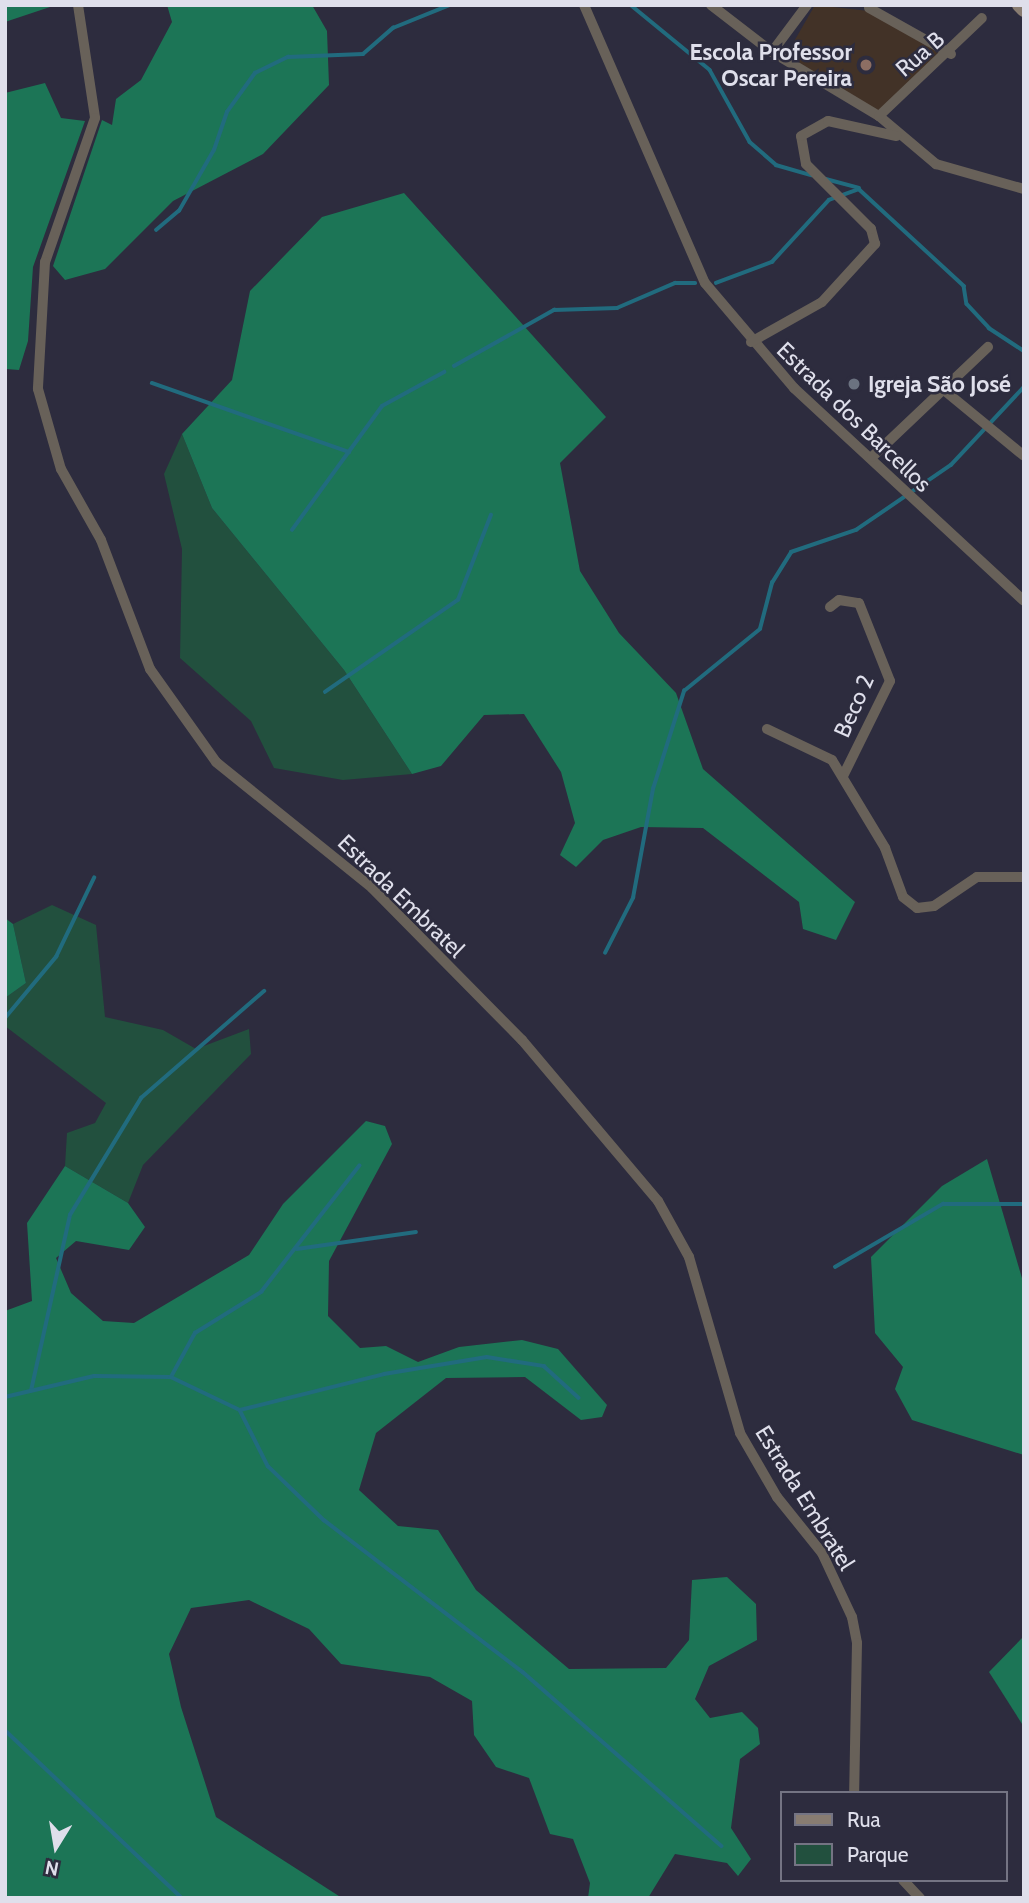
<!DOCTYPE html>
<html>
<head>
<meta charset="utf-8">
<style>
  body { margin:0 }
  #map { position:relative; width:1029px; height:1903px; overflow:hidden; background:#2d2c3e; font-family:Cabin,sans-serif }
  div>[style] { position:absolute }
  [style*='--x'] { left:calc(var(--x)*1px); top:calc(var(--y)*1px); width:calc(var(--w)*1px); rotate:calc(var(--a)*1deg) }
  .education>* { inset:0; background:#423227 }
  .green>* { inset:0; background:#22503e }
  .forest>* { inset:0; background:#1c7556 }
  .stream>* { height:3.5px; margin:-1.75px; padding:0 1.75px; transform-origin:1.75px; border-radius:1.75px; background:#216b7e }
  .minor>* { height:10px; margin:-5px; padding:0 5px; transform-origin:5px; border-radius:5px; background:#686159 }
  .secondary>* { height:14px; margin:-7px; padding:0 7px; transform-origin:7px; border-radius:7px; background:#887c71 }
  .dots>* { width:19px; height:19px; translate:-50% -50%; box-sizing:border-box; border:4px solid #2d2c3e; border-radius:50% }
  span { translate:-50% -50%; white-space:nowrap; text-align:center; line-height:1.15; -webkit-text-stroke:5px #2d2c3e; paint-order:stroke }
  .poi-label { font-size:23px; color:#dfdfeb; font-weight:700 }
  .right { translate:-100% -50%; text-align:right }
  .left { translate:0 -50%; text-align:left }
  .street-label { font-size:23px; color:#dfdfeb }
  .frame { position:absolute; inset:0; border:7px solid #dfdfeb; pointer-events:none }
  .legend { position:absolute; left:780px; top:1791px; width:228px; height:91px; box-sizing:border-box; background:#2d2c3e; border:2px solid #747483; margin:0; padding:9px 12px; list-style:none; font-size:21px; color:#dfdfeb }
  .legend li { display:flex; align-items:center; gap:14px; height:35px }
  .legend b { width:35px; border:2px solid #747483 }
  .north { position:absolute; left:21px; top:1812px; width:70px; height:70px; -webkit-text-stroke:5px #2d2c3e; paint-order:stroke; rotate:191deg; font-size:19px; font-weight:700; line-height:28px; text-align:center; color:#dfdfeb }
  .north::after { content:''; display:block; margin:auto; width:24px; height:32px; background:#dfdfeb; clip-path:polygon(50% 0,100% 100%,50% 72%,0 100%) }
</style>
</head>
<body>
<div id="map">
  <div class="education">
    <i style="clip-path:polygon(815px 5px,869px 11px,942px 49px,925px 74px,879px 112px,785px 57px)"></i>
  </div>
  <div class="green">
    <i style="clip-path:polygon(182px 434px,212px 508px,344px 670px,412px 774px,343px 780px,274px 768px,251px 721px,180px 658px,182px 549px,164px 474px)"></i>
    <i style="clip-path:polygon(52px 905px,96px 925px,105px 1017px,163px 1030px,196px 1049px,249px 1029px,251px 1054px,143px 1165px,128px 1203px,65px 1166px,67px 1133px,95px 1123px,106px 1103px,5px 1026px,5px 998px,26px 983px,13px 924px)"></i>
  </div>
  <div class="forest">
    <i style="clip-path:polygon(5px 5px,56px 5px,5px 22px)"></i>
    <i style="clip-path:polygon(167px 5px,312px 5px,327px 31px,329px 85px,263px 154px,173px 201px,105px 269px,65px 280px,53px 266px,102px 120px,112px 125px,116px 99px,141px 80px,172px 22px)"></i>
    <i style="clip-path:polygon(45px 83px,61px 118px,85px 121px,33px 267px,28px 341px,19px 370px,6px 369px,5px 93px)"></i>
    <i style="clip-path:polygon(404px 193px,606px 417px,560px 463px,580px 571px,619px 633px,676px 693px,703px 769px,855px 902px,836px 940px,803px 929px,799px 902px,703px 828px,641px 827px,603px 840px,576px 867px,560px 855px,575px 823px,561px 772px,524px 714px,484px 715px,441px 766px,412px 774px,344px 670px,212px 508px,182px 434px,232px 380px,250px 291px,322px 217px)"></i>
    <i style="clip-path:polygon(5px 918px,13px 924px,26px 983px,5px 998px)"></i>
    <i style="clip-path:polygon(366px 1121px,385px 1126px,392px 1144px,329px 1261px,328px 1316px,360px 1348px,386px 1346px,418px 1362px,459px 1347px,522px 1340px,558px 1349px,607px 1405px,602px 1417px,581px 1420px,525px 1377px,446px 1378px,376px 1433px,359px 1490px,398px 1526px,438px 1530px,476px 1590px,569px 1669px,666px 1668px,689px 1640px,692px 1580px,727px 1577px,756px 1604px,757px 1640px,709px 1666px,695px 1699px,710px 1718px,742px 1712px,758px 1728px,760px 1744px,740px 1759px,731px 1828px,751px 1859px,738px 1876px,727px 1863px,675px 1854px,648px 1898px,588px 1898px,590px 1883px,573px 1839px,550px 1834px,529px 1778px,496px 1767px,474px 1735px,472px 1701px,430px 1677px,341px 1664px,309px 1629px,249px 1600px,191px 1608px,169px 1654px,181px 1707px,216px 1817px,342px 1898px,5px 1898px,5px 1311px,32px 1301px,27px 1223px,65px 1166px,128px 1203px,145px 1227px,129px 1250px,76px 1241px,56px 1258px,71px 1293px,103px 1321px,134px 1323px,249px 1255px,283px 1204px)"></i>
    <i style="clip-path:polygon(987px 1159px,1024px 1285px,1024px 1455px,912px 1420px,895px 1389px,903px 1367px,875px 1333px,871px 1257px,942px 1186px)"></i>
    <i style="clip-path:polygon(1024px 1636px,1024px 1727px,989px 1672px)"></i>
  </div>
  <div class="stream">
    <i style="--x:631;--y:5;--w:102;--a:39.4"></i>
    <i style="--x:710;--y:70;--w:82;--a:60.9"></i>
    <i style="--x:750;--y:142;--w:35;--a:41"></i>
    <i style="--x:776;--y:165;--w:37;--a:16"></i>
    <i style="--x:826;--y:179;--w:34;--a:15"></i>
    <i style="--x:156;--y:230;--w:30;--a:-40"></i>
    <i style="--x:179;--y:211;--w:70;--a:-60.2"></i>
    <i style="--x:214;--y:150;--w:40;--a:-71.1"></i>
    <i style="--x:227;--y:112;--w:48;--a:-54.3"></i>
    <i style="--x:255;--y:73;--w:37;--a:-26"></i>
    <i style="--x:288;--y:57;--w:75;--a:-2.3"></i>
    <i style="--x:363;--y:54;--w:40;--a:-41"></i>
    <i style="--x:393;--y:28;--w:61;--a:-22"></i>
    <i style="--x:716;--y:283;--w:60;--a:-20.6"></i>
    <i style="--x:772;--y:262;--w:84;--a:-47.4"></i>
    <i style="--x:829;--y:200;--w:32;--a:-20"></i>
    <i style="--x:859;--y:189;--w:143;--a:42.7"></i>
    <i style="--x:964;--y:286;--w:18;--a:81"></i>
    <i style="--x:967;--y:304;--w:33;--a:47"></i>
    <i style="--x:989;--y:328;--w:42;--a:33.3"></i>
    <i style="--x:454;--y:366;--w:115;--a:-29.2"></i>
    <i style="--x:554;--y:310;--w:63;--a:-1.8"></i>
    <i style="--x:617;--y:308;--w:63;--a:-23.3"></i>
    <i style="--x:675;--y:283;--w:20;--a:0"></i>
    <i style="--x:152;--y:383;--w:209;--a:19.3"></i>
    <i style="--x:292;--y:530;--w:153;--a:-54"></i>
    <i style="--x:382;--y:406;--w:71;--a:-28.7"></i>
    <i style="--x:325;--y:692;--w:162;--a:-34.7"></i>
    <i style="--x:458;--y:600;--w:91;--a:-68.8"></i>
    <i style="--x:605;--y:953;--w:62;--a:-63"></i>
    <i style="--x:633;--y:898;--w:111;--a:-79.6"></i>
    <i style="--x:653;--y:789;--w:103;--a:-72.4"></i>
    <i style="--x:684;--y:691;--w:98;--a:-39.2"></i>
    <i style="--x:760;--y:629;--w:48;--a:-75.4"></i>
    <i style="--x:772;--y:583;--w:36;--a:-58"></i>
    <i style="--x:791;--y:552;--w:69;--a:-18.7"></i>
    <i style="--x:856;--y:530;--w:115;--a:-34.4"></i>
    <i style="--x:951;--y:465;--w:107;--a:-46.9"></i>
    <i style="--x:5;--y:1018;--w:80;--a:-50.1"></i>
    <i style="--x:56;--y:957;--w:88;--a:-64.3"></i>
    <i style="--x:297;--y:1249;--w:120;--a:-8.1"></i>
    <i style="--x:835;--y:1267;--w:125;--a:-30.3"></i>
    <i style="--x:943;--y:1204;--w:81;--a:0"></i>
    <i style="--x:171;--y:1377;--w:50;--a:-61.4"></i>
    <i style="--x:195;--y:1333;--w:78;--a:-31.8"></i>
    <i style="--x:261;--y:1292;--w:160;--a:-52.1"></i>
    <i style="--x:31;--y:1391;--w:180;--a:-77.5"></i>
    <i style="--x:70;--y:1215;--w:137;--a:-58.7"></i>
    <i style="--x:141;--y:1098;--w:163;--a:-41"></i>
    <i style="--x:5;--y:1397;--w:91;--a:-13.3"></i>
    <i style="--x:94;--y:1376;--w:77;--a:0.7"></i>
    <i style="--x:171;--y:1377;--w:76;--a:25.6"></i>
    <i style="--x:240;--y:1410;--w:148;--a:-14"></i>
    <i style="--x:384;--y:1374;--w:104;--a:-9.4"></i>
    <i style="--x:487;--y:1357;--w:58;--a:9"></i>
    <i style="--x:544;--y:1366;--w:47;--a:42.4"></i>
    <i style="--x:240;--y:1410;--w:63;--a:63.4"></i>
    <i style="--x:268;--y:1466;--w:78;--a:44"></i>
    <i style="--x:324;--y:1520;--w:250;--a:37.4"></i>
    <i style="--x:523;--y:1672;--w:264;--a:41.2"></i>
    <i style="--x:5;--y:1730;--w:244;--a:43.5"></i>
  </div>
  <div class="minor">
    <i style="--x:78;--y:5;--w:114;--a:81.4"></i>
    <i style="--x:95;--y:118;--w:152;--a:109.1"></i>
    <i style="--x:45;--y:262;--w:127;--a:93.2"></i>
    <i style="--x:38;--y:389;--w:83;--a:74"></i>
    <i style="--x:61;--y:469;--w:81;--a:60.6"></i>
    <i style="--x:101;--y:540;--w:138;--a:69.2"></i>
    <i style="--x:150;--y:669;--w:114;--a:54.6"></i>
    <i style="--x:216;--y:762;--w:201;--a:38.9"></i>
    <i style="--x:372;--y:888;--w:214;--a:45.4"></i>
    <i style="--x:522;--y:1040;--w:211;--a:49.8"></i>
    <i style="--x:658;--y:1201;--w:64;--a:61"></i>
    <i style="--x:689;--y:1257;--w:183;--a:73.8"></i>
    <i style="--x:740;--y:1433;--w:74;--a:60"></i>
    <i style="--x:777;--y:1497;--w:72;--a:51.2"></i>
    <i style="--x:822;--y:1553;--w:71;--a:64.9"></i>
    <i style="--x:852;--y:1617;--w:26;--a:79"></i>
    <i style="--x:857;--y:1643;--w:150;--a:91.1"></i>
    <i style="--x:584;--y:5;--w:303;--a:66.5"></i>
    <i style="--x:705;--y:283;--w:138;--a:49.7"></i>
    <i style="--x:794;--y:388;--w:313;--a:42.8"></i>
    <i style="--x:711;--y:5;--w:77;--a:37.6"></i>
    <i style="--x:772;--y:52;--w:125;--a:30.9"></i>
    <i style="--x:879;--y:116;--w:75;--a:40.1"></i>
    <i style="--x:936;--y:164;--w:91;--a:15.9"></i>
    <i style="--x:869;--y:8;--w:94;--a:29.3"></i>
    <i style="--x:772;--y:52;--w:59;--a:-53.3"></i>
    <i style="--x:879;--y:116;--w:142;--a:-43.6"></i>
    <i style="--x:751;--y:342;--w:81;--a:-29.4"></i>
    <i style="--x:822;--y:302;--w:79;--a:-47.6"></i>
    <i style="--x:875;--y:244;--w:16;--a:-105"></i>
    <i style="--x:871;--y:229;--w:92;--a:-135"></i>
    <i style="--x:806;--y:164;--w:28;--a:-100"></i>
    <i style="--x:801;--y:136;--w:31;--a:-29"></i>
    <i style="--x:828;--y:121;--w:70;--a:12.4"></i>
    <i style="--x:945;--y:391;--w:102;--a:39.4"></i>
    <i style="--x:872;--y:457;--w:160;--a:-43.5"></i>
    <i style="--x:830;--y:607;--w:11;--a:-38"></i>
    <i style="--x:839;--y:600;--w:20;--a:9"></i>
    <i style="--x:859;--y:603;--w:84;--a:68.3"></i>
    <i style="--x:890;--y:681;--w:106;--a:116.3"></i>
    <i style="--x:767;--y:729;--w:72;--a:25.5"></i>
    <i style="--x:832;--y:760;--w:103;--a:58.9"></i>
    <i style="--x:885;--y:848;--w:52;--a:69.8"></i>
    <i style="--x:903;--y:897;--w:18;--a:38"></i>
    <i style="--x:917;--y:908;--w:17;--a:-7"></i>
    <i style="--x:934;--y:906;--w:52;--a:-34"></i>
    <i style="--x:977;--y:877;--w:47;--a:0"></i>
    <i style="--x:903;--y:1880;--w:25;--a:47"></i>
  </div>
  <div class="secondary">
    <i style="--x:1019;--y:5;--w:7;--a:45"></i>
  </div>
  <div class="dots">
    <i style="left:866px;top:65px;background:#8d6e63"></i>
    <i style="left:854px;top:384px;background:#6b7280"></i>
  </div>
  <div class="poi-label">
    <span class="right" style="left:852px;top:65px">Escola Professor<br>Oscar Pereira</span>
    <span class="left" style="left:868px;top:384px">Igreja São José</span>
  </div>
  <div class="street-label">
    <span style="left:920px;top:54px;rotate:-41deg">Rua B</span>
    <span style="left:854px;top:417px;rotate:44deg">Estrada dos Barcellos</span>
    <span style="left:854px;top:706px;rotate:-66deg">Beco 2</span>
    <span style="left:401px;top:896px;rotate:44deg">Estrada Embratel</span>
    <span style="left:805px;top:1498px;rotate:58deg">Estrada Embratel</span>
  </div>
  <div class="frame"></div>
  <ul class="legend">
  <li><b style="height:9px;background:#887c71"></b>Rua</li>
  <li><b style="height:19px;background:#22503e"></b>Parque</li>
  </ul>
  <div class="north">N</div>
</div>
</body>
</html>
